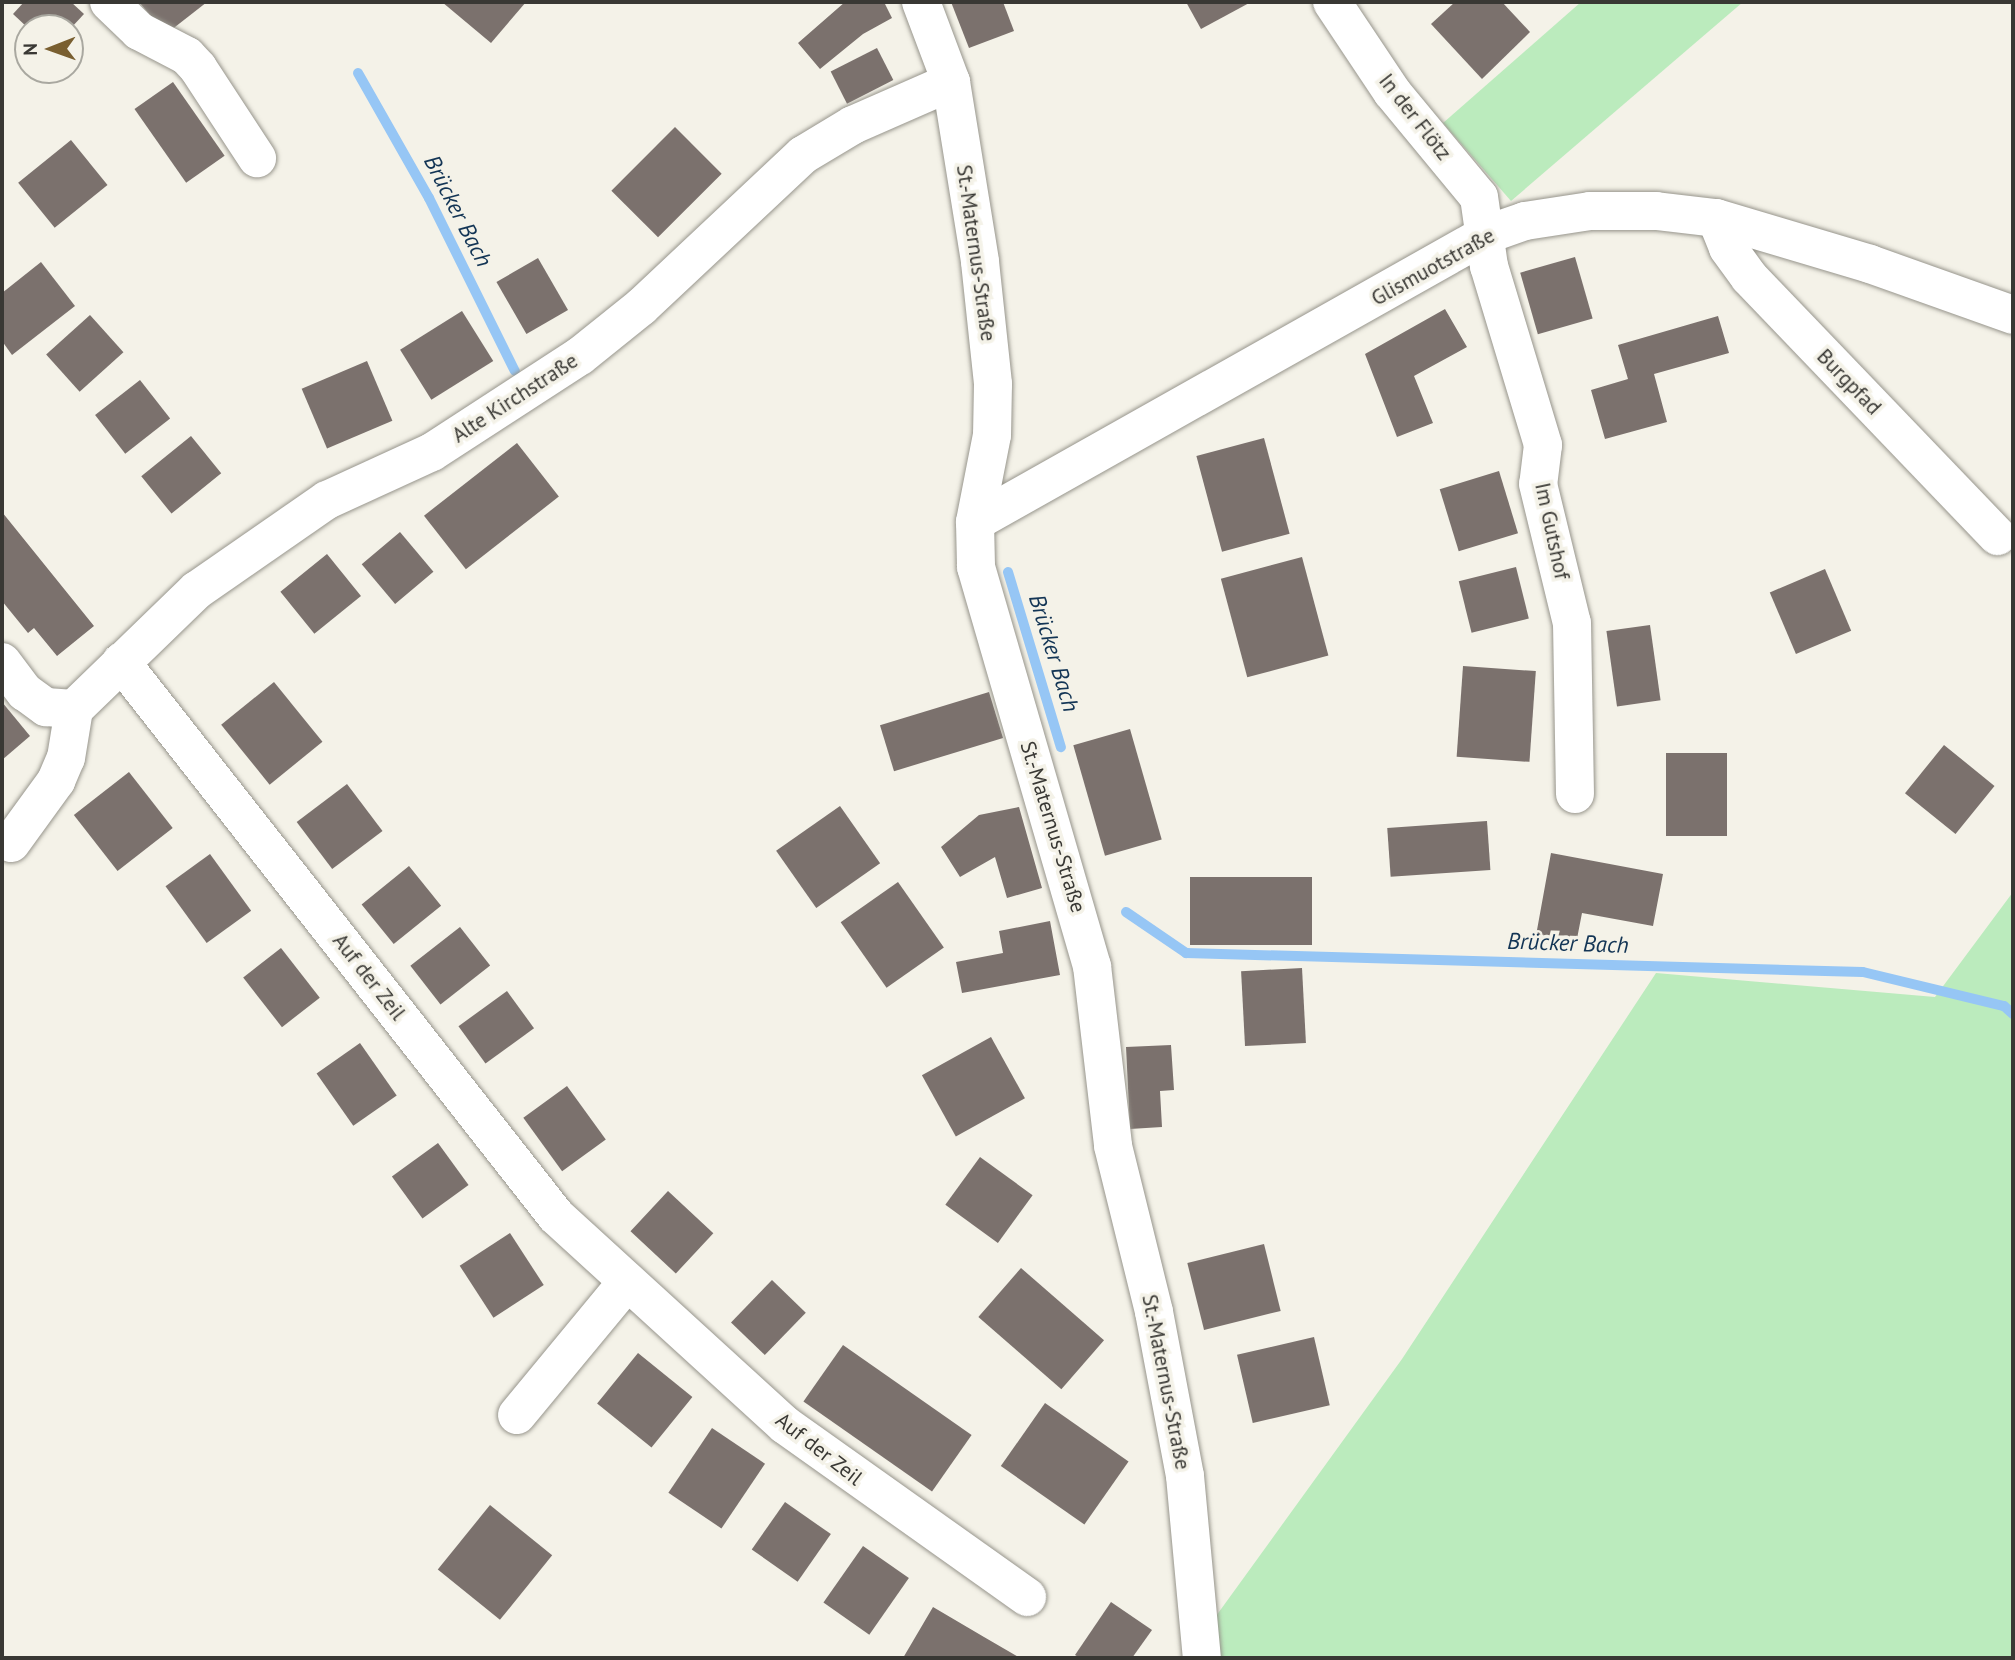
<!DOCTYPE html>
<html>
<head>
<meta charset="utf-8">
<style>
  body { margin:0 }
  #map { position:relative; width:2015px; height:1660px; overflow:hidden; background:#f4f2e8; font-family:"PT Sans",sans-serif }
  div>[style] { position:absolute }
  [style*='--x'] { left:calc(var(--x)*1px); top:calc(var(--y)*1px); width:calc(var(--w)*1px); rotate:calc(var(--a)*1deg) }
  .green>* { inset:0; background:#bbebbd }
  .stream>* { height:10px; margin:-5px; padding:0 5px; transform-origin:5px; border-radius:5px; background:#96c6f5 }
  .building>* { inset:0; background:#7b716d; transform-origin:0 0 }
  .roads { filter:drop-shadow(0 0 2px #97958c) drop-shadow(0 0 2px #97958c) }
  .minor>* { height:38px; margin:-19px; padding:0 19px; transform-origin:19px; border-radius:19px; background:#fff }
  span { translate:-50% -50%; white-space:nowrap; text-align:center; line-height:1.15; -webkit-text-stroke:7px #f4f2e8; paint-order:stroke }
  .street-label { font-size:21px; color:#393834 }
  .water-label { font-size:23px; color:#133555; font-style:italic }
  .frame { position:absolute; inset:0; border:4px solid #393834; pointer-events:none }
  .north { position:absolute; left:14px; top:14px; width:70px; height:70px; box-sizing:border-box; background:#f4f2e8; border:2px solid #a9a8a0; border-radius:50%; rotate:269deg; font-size:19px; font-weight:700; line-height:28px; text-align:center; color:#393834 }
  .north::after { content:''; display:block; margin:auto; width:24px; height:32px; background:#795f30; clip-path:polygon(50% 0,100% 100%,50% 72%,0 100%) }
</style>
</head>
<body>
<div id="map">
  <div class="green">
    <i style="clip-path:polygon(1581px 2px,1743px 2px,1511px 201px,1443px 123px)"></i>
    <i style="clip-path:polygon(2013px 892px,2013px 1658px,1204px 1658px,1203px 1634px,1402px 1359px,1656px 973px,1935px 997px)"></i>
  </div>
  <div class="stream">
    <i style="--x:358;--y:73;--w:144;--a:60.4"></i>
    <i style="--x:429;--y:198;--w:193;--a:63.6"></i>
    <i style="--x:1008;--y:572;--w:183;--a:73.2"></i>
    <i style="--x:1126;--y:912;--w:73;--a:34.3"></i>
    <i style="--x:1186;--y:953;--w:677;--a:1.61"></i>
    <i style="--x:1863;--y:972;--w:145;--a:13.6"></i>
    <i style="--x:2004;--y:1006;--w:12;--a:42"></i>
  </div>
  <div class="building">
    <i style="clip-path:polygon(24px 2px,71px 2px,84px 14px,71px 28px,28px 28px,13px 14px)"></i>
    <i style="clip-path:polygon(139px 2px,207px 2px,166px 34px)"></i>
    <i style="clip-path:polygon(442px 2px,526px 2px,491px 43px)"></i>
    <i style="clip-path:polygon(845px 2px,884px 2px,892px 18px,863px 34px,820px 69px,798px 43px)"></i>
    <i style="clip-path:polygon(951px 2px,1003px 2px,1014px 31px,969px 48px)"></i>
    <i style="clip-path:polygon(1186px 2px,1251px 2px,1201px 29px)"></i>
    <i style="clip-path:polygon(1455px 2px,1502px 2px,1530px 32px,1482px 79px,1431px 24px)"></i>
    <i style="left:877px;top:48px;width:36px;height:52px;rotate:63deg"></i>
    <i style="left:173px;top:82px;width:90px;height:47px;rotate:55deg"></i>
    <i style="left:675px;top:127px;width:66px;height:90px;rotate:45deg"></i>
    <i style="left:71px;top:140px;width:58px;height:68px;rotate:51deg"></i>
    <i style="left:1575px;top:257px;width:64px;height:57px;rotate:74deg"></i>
    <i style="left:538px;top:258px;width:60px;height:48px;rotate:60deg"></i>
    <i style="clip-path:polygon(41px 262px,75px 306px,12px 355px,2px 341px,2px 293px)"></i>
    <i style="clip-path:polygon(1445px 309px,1467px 347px,1414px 376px,1433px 423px,1397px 437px,1365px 354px)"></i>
    <i style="left:462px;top:311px;width:59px;height:73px;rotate:58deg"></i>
    <i style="left:90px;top:315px;width:50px;height:59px;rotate:48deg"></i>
    <i style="clip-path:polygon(1718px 316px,1729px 353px,1654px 374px,1667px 422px,1605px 439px,1591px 390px,1628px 379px,1618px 345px)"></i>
    <i style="left:367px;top:361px;width:65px;height:71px;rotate:67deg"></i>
    <i style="left:140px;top:380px;width:49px;height:57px;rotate:52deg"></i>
    <i style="left:191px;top:436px;width:48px;height:64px;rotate:51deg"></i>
    <i style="left:1264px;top:438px;width:99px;height:70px;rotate:75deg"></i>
    <i style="left:517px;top:443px;width:68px;height:118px;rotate:52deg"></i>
    <i style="left:1499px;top:471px;width:65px;height:62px;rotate:73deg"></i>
    <i style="clip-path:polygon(2px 512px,94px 626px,57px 656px,34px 628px,28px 633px,2px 601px)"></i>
    <i style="left:400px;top:532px;width:52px;height:50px;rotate:50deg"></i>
    <i style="left:327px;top:554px;width:54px;height:60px;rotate:51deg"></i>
    <i style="left:1302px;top:557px;width:102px;height:84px;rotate:75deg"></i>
    <i style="left:1516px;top:567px;width:53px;height:59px;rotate:76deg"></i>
    <i style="left:1825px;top:569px;width:67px;height:60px;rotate:67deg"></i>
    <i style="left:1650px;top:625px;width:76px;height:44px;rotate:82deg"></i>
    <i style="left:1463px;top:666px;width:73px;height:91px;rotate:4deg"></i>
    <i style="left:274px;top:682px;width:77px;height:68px;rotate:51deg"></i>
    <i style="left:989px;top:692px;width:48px;height:114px;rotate:73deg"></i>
    <i style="clip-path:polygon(2px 702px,30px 736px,2px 760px)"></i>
    <i style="left:1130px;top:729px;width:115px;height:59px;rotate:74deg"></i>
    <i style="left:1944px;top:745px;width:65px;height:62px;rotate:39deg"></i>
    <i style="left:1666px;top:753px;width:61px;height:83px"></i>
    <i style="left:129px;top:772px;width:71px;height:70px;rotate:52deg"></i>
    <i style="left:347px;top:784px;width:59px;height:63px;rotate:53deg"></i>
    <i style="left:840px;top:806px;width:70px;height:78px;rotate:55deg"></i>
    <i style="clip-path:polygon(1019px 807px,1042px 888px,1007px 898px,995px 857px,960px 877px,941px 847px,979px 815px)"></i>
    <i style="left:1487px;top:821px;width:49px;height:100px;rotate:86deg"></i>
    <i style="clip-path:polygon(1551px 853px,1663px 874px,1653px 926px,1582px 913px,1575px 949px,1535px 941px)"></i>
    <i style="left:210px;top:854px;width:70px;height:55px;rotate:54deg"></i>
    <i style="left:409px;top:866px;width:51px;height:61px;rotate:51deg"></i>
    <i style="left:1190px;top:877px;width:122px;height:68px"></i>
    <i style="left:898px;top:882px;width:80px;height:70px;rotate:55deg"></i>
    <i style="clip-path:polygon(1050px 921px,1060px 975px,962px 993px,956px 962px,1003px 953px,999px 931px)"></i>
    <i style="left:460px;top:927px;width:49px;height:63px;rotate:52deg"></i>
    <i style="left:281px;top:948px;width:63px;height:48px;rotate:52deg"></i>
    <i style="left:1302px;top:968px;width:75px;height:61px;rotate:87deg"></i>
    <i style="left:507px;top:991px;width:46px;height:60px;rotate:54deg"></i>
    <i style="left:991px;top:1037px;width:70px;height:79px;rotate:61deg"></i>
    <i style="left:360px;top:1043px;width:64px;height:53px;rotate:55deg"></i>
    <i style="clip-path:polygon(1171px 1045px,1174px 1090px,1160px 1091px,1162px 1127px,1130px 1129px,1126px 1047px)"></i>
    <i style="left:567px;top:1086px;width:66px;height:54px;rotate:54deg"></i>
    <i style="left:438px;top:1143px;width:52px;height:57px;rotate:54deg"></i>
    <i style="left:980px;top:1157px;width:65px;height:59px;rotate:36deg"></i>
    <i style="left:668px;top:1191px;width:62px;height:55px;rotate:43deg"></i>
    <i style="left:510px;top:1233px;width:62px;height:60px;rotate:57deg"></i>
    <i style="left:1264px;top:1244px;width:69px;height:79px;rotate:76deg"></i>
    <i style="left:1021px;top:1268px;width:110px;height:65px;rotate:41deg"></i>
    <i style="left:772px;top:1280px;width:47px;height:59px;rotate:44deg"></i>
    <i style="left:1314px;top:1337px;width:70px;height:79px;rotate:77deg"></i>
    <i style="left:843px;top:1345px;width:157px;height:69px;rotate:35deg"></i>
    <i style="left:638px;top:1353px;width:70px;height:65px;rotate:39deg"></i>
    <i style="left:1045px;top:1403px;width:102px;height:77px;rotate:35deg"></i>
    <i style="left:712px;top:1428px;width:64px;height:78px;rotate:34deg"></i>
    <i style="left:785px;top:1502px;width:56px;height:58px;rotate:35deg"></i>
    <i style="left:490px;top:1505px;width:80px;height:83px;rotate:39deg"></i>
    <i style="left:863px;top:1546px;width:56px;height:69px;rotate:35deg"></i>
    <i style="clip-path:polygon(1111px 1602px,1152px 1630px,1132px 1658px,1080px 1658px,1075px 1655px)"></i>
    <i style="clip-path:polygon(933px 1607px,984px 1637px,1020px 1658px,903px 1658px)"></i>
  </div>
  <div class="roads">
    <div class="minor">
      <i style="--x:109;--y:2;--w:42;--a:44"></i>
      <i style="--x:139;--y:31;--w:54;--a:27.5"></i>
      <i style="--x:187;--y:56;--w:16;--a:47"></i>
      <i style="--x:198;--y:68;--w:108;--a:56.8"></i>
      <i style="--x:921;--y:2;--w:85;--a:69.4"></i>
      <i style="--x:951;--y:82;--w:182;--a:80.8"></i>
      <i style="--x:980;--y:262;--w:123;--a:83.9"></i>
      <i style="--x:993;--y:384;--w:51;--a:91.1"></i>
      <i style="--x:992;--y:435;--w:89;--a:101.1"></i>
      <i style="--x:975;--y:522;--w:45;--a:88.7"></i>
      <i style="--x:976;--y:567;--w:416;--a:73.8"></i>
      <i style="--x:1092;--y:966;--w:181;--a:83.3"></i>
      <i style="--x:1113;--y:1146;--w:171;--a:76.1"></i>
      <i style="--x:1154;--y:1312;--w:167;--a:79.3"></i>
      <i style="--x:1185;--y:1476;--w:183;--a:84.7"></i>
      <i style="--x:1332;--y:2;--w:108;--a:56.3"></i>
      <i style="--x:1392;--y:92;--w:136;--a:50.4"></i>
      <i style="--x:1479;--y:197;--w:70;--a:81.8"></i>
      <i style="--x:1489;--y:266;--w:187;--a:73.2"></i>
      <i style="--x:1543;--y:445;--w:39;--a:97"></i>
      <i style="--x:1538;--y:484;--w:143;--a:76.3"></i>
      <i style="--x:1572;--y:623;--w:171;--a:89"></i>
      <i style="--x:1716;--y:218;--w:32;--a:68"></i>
      <i style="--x:1728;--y:248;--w:36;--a:54"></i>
      <i style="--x:1749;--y:277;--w:359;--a:46.2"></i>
      <i style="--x:975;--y:522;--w:585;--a:-29.37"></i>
      <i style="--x:1485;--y:235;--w:42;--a:-19.3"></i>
      <i style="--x:1525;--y:221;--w:66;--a:-8.7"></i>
      <i style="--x:1590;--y:211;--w:66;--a:0"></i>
      <i style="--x:1656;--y:211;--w:60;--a:6.7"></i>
      <i style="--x:1716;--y:218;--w:161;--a:16.6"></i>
      <i style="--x:1870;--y:264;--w:152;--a:19.6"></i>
      <i style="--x:2;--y:662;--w:38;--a:53"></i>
      <i style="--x:25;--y:692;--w:26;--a:36"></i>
      <i style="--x:46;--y:707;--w:28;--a:4"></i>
      <i style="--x:74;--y:709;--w:171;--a:-44.1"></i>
      <i style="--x:197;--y:590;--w:158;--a:-34.7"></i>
      <i style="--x:327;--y:500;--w:115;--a:-24.6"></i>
      <i style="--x:432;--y:452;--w:176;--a:-33"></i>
      <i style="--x:580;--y:356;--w:78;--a:-38.8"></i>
      <i style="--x:641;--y:307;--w:222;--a:-43.2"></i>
      <i style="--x:803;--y:155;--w:58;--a:-31"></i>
      <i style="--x:853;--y:125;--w:107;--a:-23.7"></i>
      <i style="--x:121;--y:662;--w:704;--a:51.86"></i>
      <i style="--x:556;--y:1216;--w:310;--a:42.4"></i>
      <i style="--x:785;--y:1425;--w:297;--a:35.4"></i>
      <i style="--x:11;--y:843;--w:77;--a:-54"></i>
      <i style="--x:56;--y:781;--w:25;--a:-67"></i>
      <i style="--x:66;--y:758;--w:50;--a:-80.7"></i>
      <i style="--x:517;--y:1415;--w:173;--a:-50.4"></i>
    </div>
  </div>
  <div class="street-label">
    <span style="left:1415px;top:117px;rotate:52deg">In der Flötz</span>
    <span style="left:976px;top:253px;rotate:82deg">St.-Maternus-Straße</span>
    <span style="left:1433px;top:267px;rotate:-29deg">Glismuotstraße</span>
    <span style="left:1849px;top:382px;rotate:46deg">Burgpfad</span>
    <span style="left:515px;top:398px;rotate:-33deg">Alte Kirchstraße</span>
    <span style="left:1552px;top:531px;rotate:78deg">Im Gutshof</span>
    <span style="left:1053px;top:827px;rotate:73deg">St.-Maternus-Straße</span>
    <span style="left:369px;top:977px;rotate:52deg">Auf der Zeil</span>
    <span style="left:1166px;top:1382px;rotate:79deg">St.-Maternus-Straße</span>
    <span style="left:819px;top:1449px;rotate:38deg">Auf der Zeil</span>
  </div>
  <div class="water-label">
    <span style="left:458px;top:211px;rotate:63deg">Brücker Bach</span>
    <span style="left:1054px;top:653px;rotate:73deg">Brücker Bach</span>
    <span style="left:1568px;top:943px;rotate:2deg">Brücker Bach</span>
  </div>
  <div class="frame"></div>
  <div class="north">N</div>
</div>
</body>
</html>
